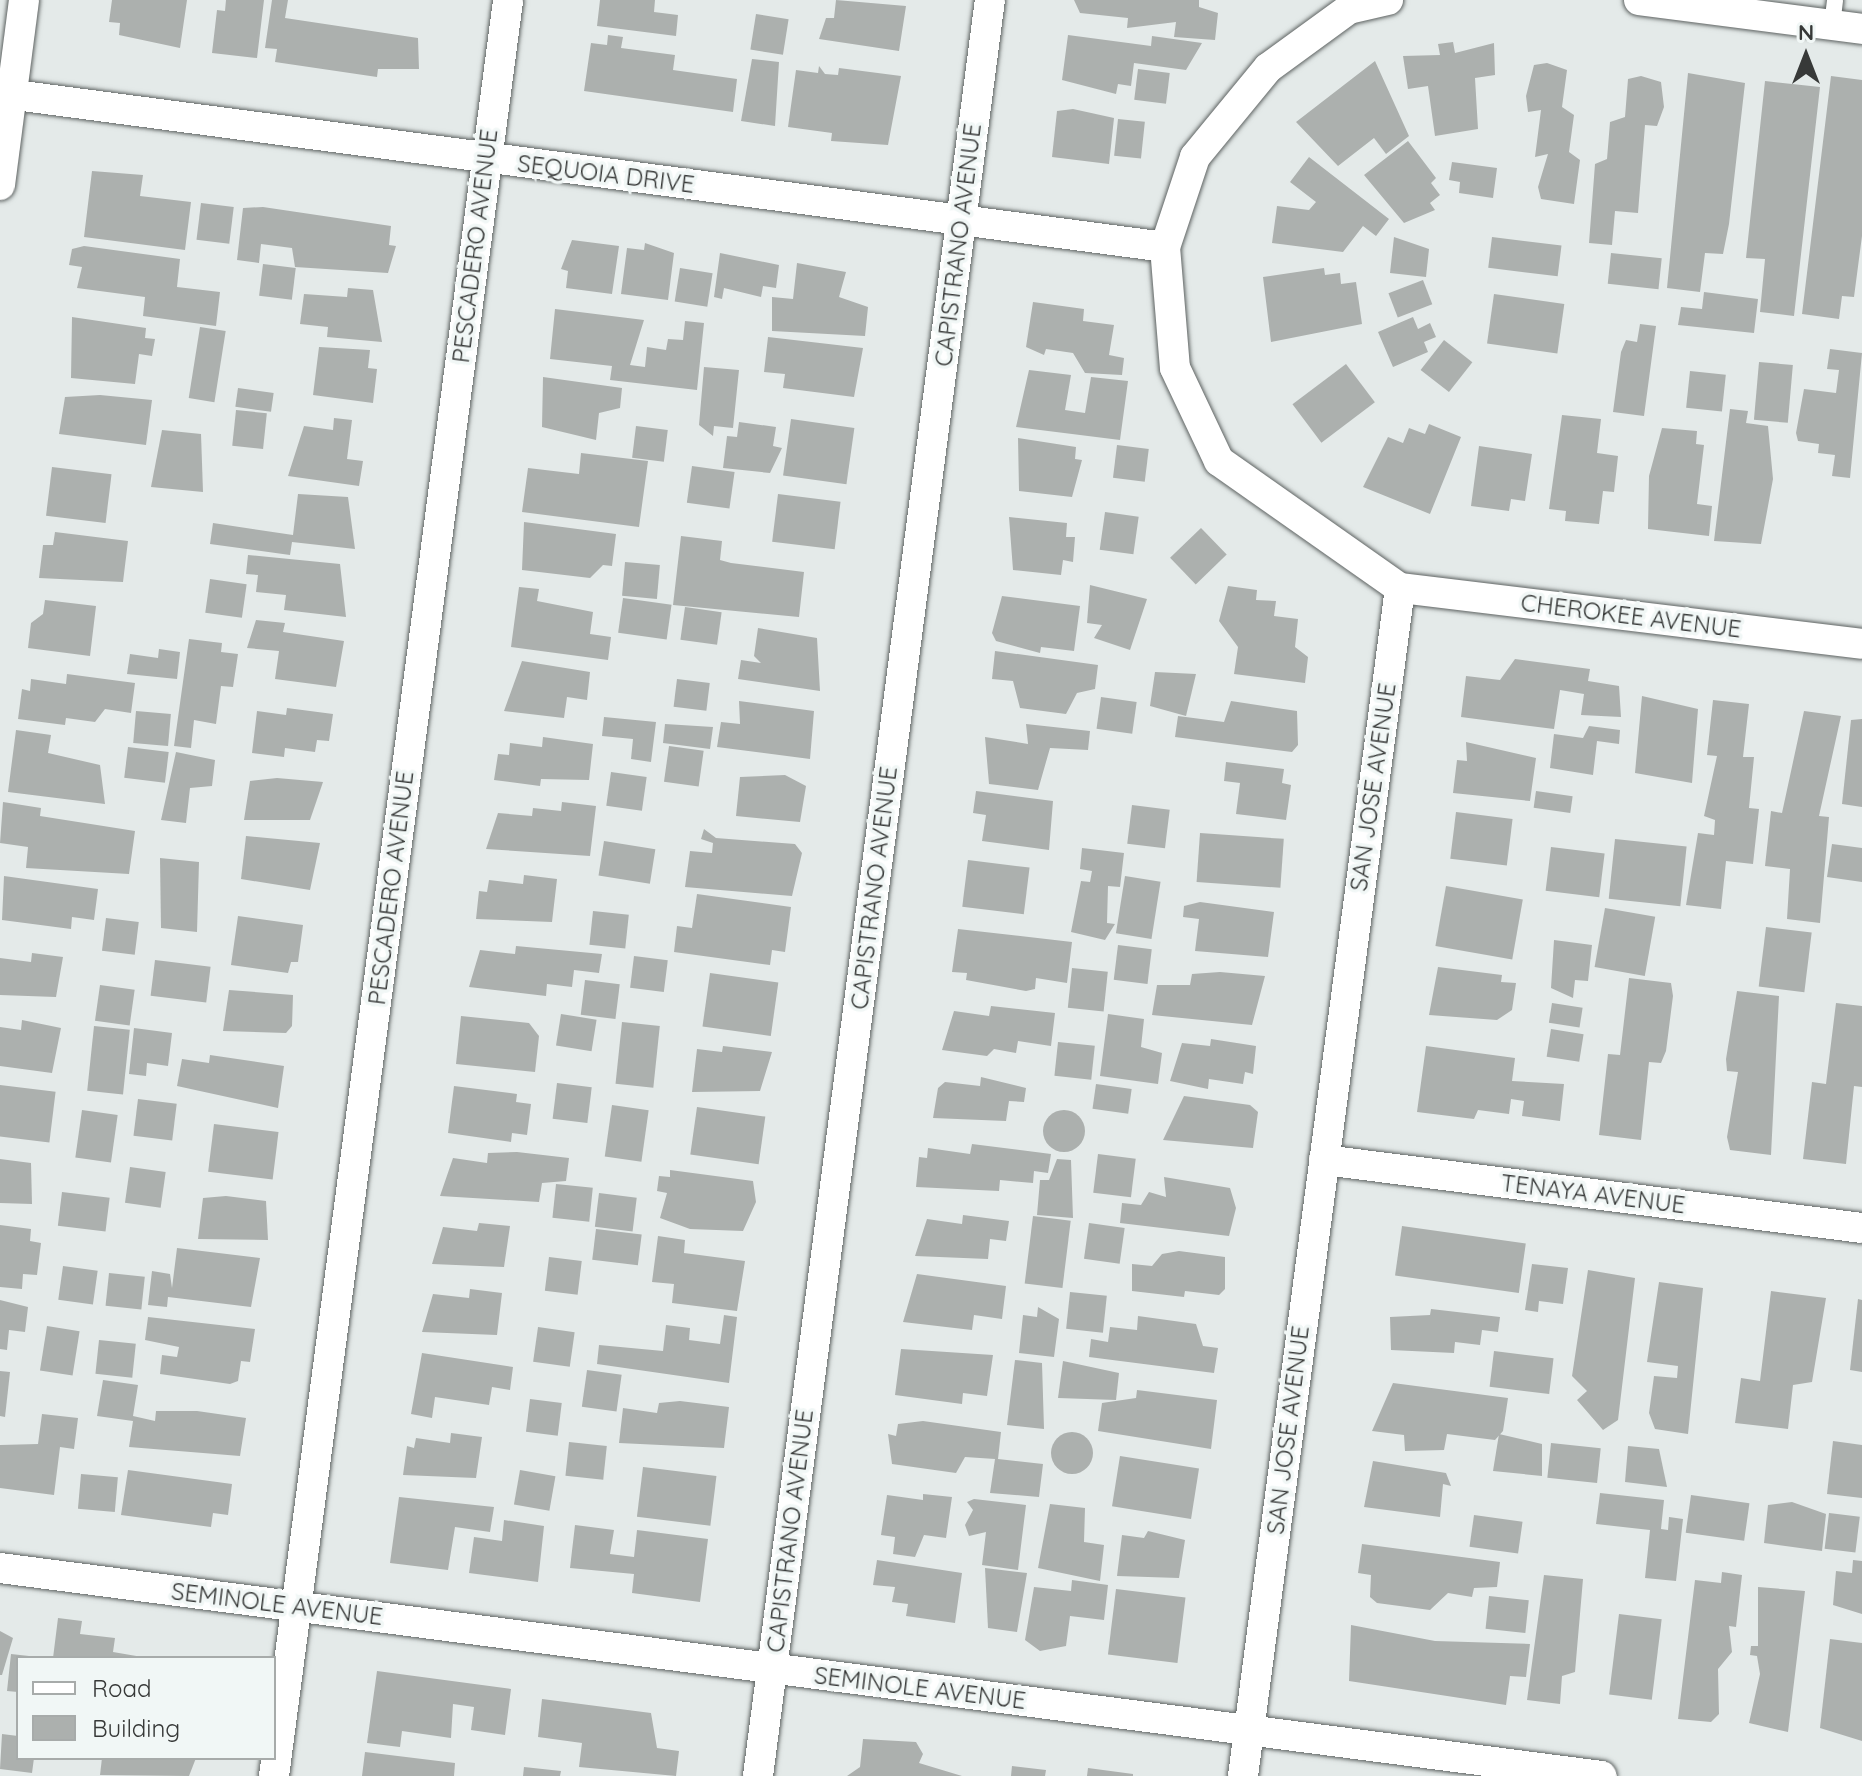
<!DOCTYPE html>
<html>
<head>
<meta charset="utf-8">
<style>
  body { margin:0 }
  #map { position:relative; width:1862px; height:1776px; overflow:hidden; background:#e4eae9; font-family:Quicksand,sans-serif }
  div>[style] { position:absolute }
  [style*='--x'] { left:calc(var(--x)*1px); top:calc(var(--y)*1px); width:calc(var(--w)*1px); rotate:calc(var(--a)*1deg) }
  .building>* { inset:0; background:#acb0ae; transform-origin:0 0 }
  .round { border-radius:50% }
  .roads { filter:drop-shadow(0 0 2px #5e6362) drop-shadow(0 0 2px #5e6362) }
  .service>* { height:16px; margin:-8px; padding:0 8px; transform-origin:8px; border-radius:8px; background:#fff }
  .minor>* { height:30px; margin:-15px; padding:0 15px; transform-origin:15px; border-radius:15px; background:#fff }
  span { translate:-50% -50%; white-space:nowrap; text-align:center; line-height:1.15; -webkit-text-stroke:7px #f1f7f6; paint-order:stroke }
  .street-label { font-size:24px; color:#373938 }
  .legend { position:absolute; left:16px; top:1656px; width:260px; height:104px; box-sizing:border-box; background:#f1f7f6; border:2px solid #a7abaa; margin:0; padding:10px 14px; list-style:none; font-size:24px; color:#373938 }
  .legend li { display:flex; align-items:center; gap:16px; height:40px }
  .legend b { width:40px; border:2px solid #a7abaa }
  .north { position:absolute; left:1766px; top:16px; width:80px; height:80px; -webkit-text-stroke:6px #f1f7f6; paint-order:stroke; rotate:0deg; font-size:22px; font-weight:700; line-height:32px; text-align:center; color:#373938 }
  .north::after { content:''; display:block; margin:auto; width:28px; height:36px; background:#373938; clip-path:polygon(50% 0,100% 100%,50% 72%,0 100%) }
</style>
</head>
<body>
<div id="map">
  <div class="building">
    <i style="clip-path:polygon(112px 0,187px 0,180px 48px,119px 35px,120px 23px,109px 22px)"></i>
    <i style="clip-path:polygon(226px 0,264px 0,257px 58px,212px 53px,217px 10px,225px 11px)"></i>
    <i style="clip-path:polygon(272px 0,288px 0,285px 18px,418px 38px,419px 69px,378px 69px,377px 77px,275px 62px,277px 49px,265px 48px)"></i>
    <i style="clip-path:polygon(600px 0,655px 0,654px 12px,678px 15px,676px 36px,597px 26px)"></i>
    <i style="clip-path:polygon(836px 0,906px 6px,899px 51px,819px 39px,826px 18px,834px 18px)"></i>
    <i style="clip-path:polygon(1074px 0,1199px 0,1199px 7px,1218px 13px,1215px 40px,1174px 37px,1176px 22px,1127px 28px,1128px 18px,1080px 13px)"></i>
    <i style="left:756px;top:14px;width:33px;height:36px;rotate:9deg"></i>
    <i style="clip-path:polygon(608px 35px,623px 37px,621px 48px,675px 55px,673px 70px,737px 79px,733px 112px,584px 91px,591px 43px,607px 45px)"></i>
    <i style="clip-path:polygon(1068px 35px,1151px 46px,1152px 36px,1202px 43px,1186px 70px,1134px 63px,1131px 86px,1118px 84px,1116px 94px,1062px 80px)"></i>
    <i style="clip-path:polygon(1453px 42px,1455px 53px,1494px 43px,1495px 75px,1475px 78px,1478px 129px,1435px 136px,1428px 86px,1408px 89px,1403px 56px,1440px 55px,1438px 44px)"></i>
    <i style="clip-path:polygon(752px 59px,779px 62px,775px 126px,741px 121px)"></i>
    <i style="clip-path:polygon(1375px 61px,1409px 136px,1386px 154px,1374px 138px,1338px 166px,1296px 122px)"></i>
    <i style="clip-path:polygon(1547px 63px,1567px 70px,1562px 107px,1574px 115px,1569px 152px,1580px 160px,1574px 204px,1541px 199px,1538px 187px,1548px 154px,1535px 157px,1541px 110px,1528px 112px,1526px 96px,1534px 65px)"></i>
    <i style="clip-path:polygon(819px 66px,825px 74px,838px 75px,839px 68px,901px 76px,888px 145px,831px 141px,832px 133px,788px 127px,796px 70px,818px 73px)"></i>
    <i style="left:1138px;top:69px;width:32px;height:31px;rotate:7deg"></i>
    <i style="clip-path:polygon(1688px 73px,1745px 83px,1729px 224px,1723px 254px,1705px 253px,1700px 292px,1667px 288px)"></i>
    <i style="clip-path:polygon(1641px 76px,1661px 82px,1664px 107px,1657px 126px,1645px 125px,1638px 213px,1615px 211px,1612px 245px,1589px 243px,1595px 164px,1607px 159px,1610px 122px,1625px 117px,1628px 79px)"></i>
    <i style="clip-path:polygon(1831px 76px,1862px 80px,1862px 236px,1854px 297px,1842px 296px,1839px 319px,1802px 314px)"></i>
    <i style="clip-path:polygon(1765px 81px,1820px 87px,1794px 316px,1760px 312px,1765px 259px,1746px 258px)"></i>
    <i style="clip-path:polygon(1073px 109px,1114px 118px,1109px 164px,1052px 157px,1057px 111px)"></i>
    <i style="left:1118px;top:119px;width:27px;height:37px;rotate:6deg"></i>
    <i style="clip-path:polygon(1408px 141px,1436px 178px,1431px 183px,1440px 195px,1430px 203px,1435px 210px,1404px 223px,1364px 175px)"></i>
    <i style="clip-path:polygon(1309px 157px,1389px 219px,1376px 236px,1363px 226px,1343px 252px,1272px 243px,1277px 206px,1309px 210px,1316px 202px,1290px 182px)"></i>
    <i style="clip-path:polygon(1452px 162px,1497px 168px,1493px 198px,1459px 193px,1460px 182px,1449px 180px)"></i>
    <i style="clip-path:polygon(92px 171px,143px 175px,140px 196px,191px 202px,185px 250px,84px 237px)"></i>
    <i style="left:201px;top:203px;width:33px;height:37px;rotate:7deg"></i>
    <i style="clip-path:polygon(263px 207px,391px 226px,389px 245px,396px 246px,388px 273px,295px 267px,292px 248px,261px 244px,259px 263px,237px 260px,243px 208px)"></i>
    <i style="clip-path:polygon(1394px 237px,1429px 249px,1426px 277px,1390px 273px)"></i>
    <i style="left:1492px;top:237px;width:70px;height:31px;rotate:7deg"></i>
    <i style="clip-path:polygon(572px 240px,619px 246px,612px 294px,566px 288px,568px 271px,561px 269px)"></i>
    <i style="clip-path:polygon(645px 243px,674px 253px,668px 300px,621px 294px,627px 248px,644px 250px)"></i>
    <i style="clip-path:polygon(84px 246px,180px 259px,177px 287px,220px 292px,216px 326px,143px 316px,145px 297px,77px 288px,82px 267px,69px 265px,72px 249px)"></i>
    <i style="clip-path:polygon(720px 253px,779px 265px,776px 288px,763px 286px,761px 297px,724px 288px,722px 299px,714px 297px)"></i>
    <i style="left:1611px;top:253px;width:51px;height:31px;rotate:6deg"></i>
    <i style="clip-path:polygon(797px 263px,846px 272px,839px 297px,868px 307px,865px 336px,772px 331px,772px 297px,793px 299px)"></i>
    <i style="left:263px;top:264px;width:33px;height:32px;rotate:7deg"></i>
    <i style="left:680px;top:268px;width:33px;height:34px;rotate:9deg"></i>
    <i style="clip-path:polygon(1324px 268px,1325px 275px,1340px 273px,1341px 284px,1356px 282px,1362px 324px,1271px 342px,1263px 277px)"></i>
    <i style="left:1423px;top:280px;width:26px;height:37px;rotate:69deg"></i>
    <i style="clip-path:polygon(348px 288px,373px 290px,382px 342px,327px 337px,328px 327px,300px 324px,304px 294px,347px 297px)"></i>
    <i style="clip-path:polygon(1704px 292px,1758px 299px,1754px 333px,1678px 325px,1681px 307px,1702px 309px)"></i>
    <i style="left:1494px;top:294px;width:71px;height:50px;rotate:8deg"></i>
    <i style="clip-path:polygon(1033px 302px,1084px 309px,1083px 321px,1114px 325px,1109px 355px,1124px 358px,1122px 375px,1085px 373px,1073px 353px,1046px 349px,1044px 355px,1026px 347px)"></i>
    <i style="clip-path:polygon(555px 309px,644px 320px,630px 365px,645px 367px,647px 347px,666px 350px,668px 339px,683px 340px,685px 321px,704px 323px,697px 390px,610px 380px,612px 366px,550px 359px)"></i>
    <i style="clip-path:polygon(72px 317px,146px 328px,145px 338px,155px 339px,152px 356px,139px 354px,135px 384px,71px 378px)"></i>
    <i style="clip-path:polygon(1413px 317px,1418px 329px,1430px 323px,1436px 337px,1424px 342px,1428px 352px,1393px 367px,1378px 332px)"></i>
    <i style="clip-path:polygon(1640px 324px,1656px 326px,1644px 416px,1613px 412px,1621px 352px,1626px 340px,1637px 342px)"></i>
    <i style="left:200px;top:327px;width:26px;height:72px;rotate:9deg"></i>
    <i style="clip-path:polygon(768px 337px,863px 348px,854px 397px,783px 388px,785px 374px,764px 372px)"></i>
    <i style="left:1444px;top:340px;width:36px;height:38px;rotate:38deg"></i>
    <i style="clip-path:polygon(319px 347px,370px 350px,368px 368px,377px 369px,373px 403px,313px 395px)"></i>
    <i style="clip-path:polygon(1830px 349px,1862px 353px,1850px 478px,1832px 476px,1835px 455px,1818px 453px,1819px 444px,1798px 441px,1796px 433px,1804px 389px,1836px 393px,1839px 370px,1827px 369px)"></i>
    <i style="left:1759px;top:362px;width:34px;height:58px;rotate:5deg"></i>
    <i style="left:1346px;top:364px;width:48px;height:67px;rotate:53deg"></i>
    <i style="clip-path:polygon(704px 367px,739px 370px,733px 428px,714px 426px,713px 436px,699px 425px)"></i>
    <i style="clip-path:polygon(1029px 370px,1071px 375px,1065px 410px,1085px 413px,1091px 377px,1128px 381px,1120px 440px,1016px 427px)"></i>
    <i style="left:1690px;top:371px;width:36px;height:37px;rotate:6deg"></i>
    <i style="clip-path:polygon(543px 377px,622px 388px,620px 408px,599px 413px,596px 440px,542px 427px)"></i>
    <i style="left:238px;top:388px;width:36px;height:19px;rotate:8deg"></i>
    <i style="clip-path:polygon(100px 395px,152px 400px,146px 445px,59px 434px,65px 397px)"></i>
    <i style="clip-path:polygon(1730px 409px,1748px 411px,1746px 423px,1768px 426px,1773px 479px,1761px 544px,1714px 541px)"></i>
    <i style="left:236px;top:410px;width:31px;height:36px;rotate:6deg"></i>
    <i style="clip-path:polygon(1562px 415px,1601px 419px,1597px 453px,1618px 456px,1614px 492px,1603px 491px,1599px 524px,1565px 521px,1566px 511px,1549px 509px)"></i>
    <i style="clip-path:polygon(334px 418px,352px 420px,347px 459px,363px 461px,359px 486px,288px 476px,304px 426px,333px 430px)"></i>
    <i style="left:791px;top:419px;width:64px;height:57px;rotate:8deg"></i>
    <i style="clip-path:polygon(739px 422px,776px 427px,773px 446px,782px 448px,770px 473px,723px 468px,727px 436px,737px 437px)"></i>
    <i style="clip-path:polygon(1429px 424px,1461px 437px,1430px 514px,1363px 487px,1388px 437px,1403px 443px,1409px 428px,1425px 434px)"></i>
    <i style="left:636px;top:426px;width:32px;height:32px;rotate:7deg"></i>
    <i style="clip-path:polygon(1662px 428px,1697px 431px,1696px 444px,1704px 445px,1697px 504px,1712px 506px,1709px 536px,1648px 529px,1649px 476px)"></i>
    <i style="clip-path:polygon(162px 430px,201px 434px,203px 492px,151px 487px)"></i>
    <i style="clip-path:polygon(1018px 438px,1076px 447px,1075px 459px,1082px 460px,1072px 497px,1019px 491px)"></i>
    <i style="left:1117px;top:445px;width:32px;height:33px;rotate:7deg"></i>
    <i style="clip-path:polygon(1479px 446px,1532px 454px,1525px 501px,1511px 499px,1509px 511px,1471px 506px)"></i>
    <i style="clip-path:polygon(581px 453px,648px 461px,639px 527px,522px 512px,528px 468px,579px 474px)"></i>
    <i style="left:692px;top:466px;width:43px;height:37px;rotate:8deg"></i>
    <i style="left:52px;top:467px;width:60px;height:49px;rotate:7deg"></i>
    <i style="clip-path:polygon(298px 494px,348px 497px,355px 549px,292px 542px,290px 555px,210px 544px,213px 523px,293px 535px)"></i>
    <i style="left:778px;top:494px;width:63px;height:48px;rotate:7deg"></i>
    <i style="left:1105px;top:512px;width:34px;height:38px;rotate:8deg"></i>
    <i style="clip-path:polygon(1009px 517px,1067px 523px,1066px 537px,1075px 537px,1073px 562px,1063px 560px,1061px 575px,1013px 570px)"></i>
    <i style="clip-path:polygon(524px 522px,616px 534px,612px 566px,603px 565px,590px 578px,522px 570px)"></i>
    <i style="left:1201px;top:528px;width:37px;height:43px;rotate:46deg"></i>
    <i style="clip-path:polygon(55px 532px,128px 541px,123px 582px,39px 578px,43px 545px,53px 545px)"></i>
    <i style="clip-path:polygon(681px 536px,722px 541px,720px 560px,731px 563px,804px 572px,799px 617px,673px 605px)"></i>
    <i style="clip-path:polygon(248px 555px,340px 564px,346px 617px,284px 610px,286px 595px,256px 592px,258px 575px,246px 574px)"></i>
    <i style="left:625px;top:562px;width:35px;height:34px;rotate:5deg"></i>
    <i style="left:210px;top:579px;width:37px;height:34px;rotate:8deg"></i>
    <i style="clip-path:polygon(1090px 585px,1147px 599px,1130px 650px,1094px 638px,1102px 625px,1087px 623px)"></i>
    <i style="clip-path:polygon(1228px 586px,1257px 590px,1256px 600px,1276px 601px,1274px 616px,1298px 619px,1295px 647px,1308px 657px,1305px 683px,1234px 674px,1238px 647px,1219px 621px)"></i>
    <i style="clip-path:polygon(519px 587px,539px 589px,537px 601px,593px 612px,590px 634px,611px 637px,608px 660px,511px 647px)"></i>
    <i style="clip-path:polygon(1002px 596px,1080px 606px,1074px 651px,1041px 647px,1040px 653px,996px 641px,992px 633px)"></i>
    <i style="left:623px;top:598px;width:49px;height:35px;rotate:8deg"></i>
    <i style="clip-path:polygon(45px 600px,96px 606px,90px 656px,28px 648px,31px 623px,43px 614px)"></i>
    <i style="left:685px;top:607px;width:37px;height:33px;rotate:8deg"></i>
    <i style="clip-path:polygon(256px 620px,285px 623px,283px 632px,344px 641px,336px 687px,275px 679px,279px 651px,247px 648px)"></i>
    <i style="clip-path:polygon(758px 628px,817px 638px,820px 691px,738px 679px,741px 660px,761px 663px,754px 656px)"></i>
    <i style="clip-path:polygon(189px 639px,222px 643px,221px 652px,238px 654px,233px 687px,221px 686px,216px 724px,194px 720px,191px 748px,174px 746px)"></i>
    <i style="clip-path:polygon(159px 649px,180px 652px,177px 679px,127px 674px,130px 654px,158px 658px)"></i>
    <i style="clip-path:polygon(995px 651px,1098px 665px,1095px 689px,1077px 693px,1066px 714px,1020px 708px,1013px 681px,992px 679px)"></i>
    <i style="clip-path:polygon(1515px 659px,1590px 669px,1588px 681px,1619px 686px,1621px 717px,1581px 715px,1584px 694px,1560px 690px,1554px 729px,1461px 717px,1466px 676px,1500px 680px)"></i>
    <i style="clip-path:polygon(522px 661px,590px 672px,587px 700px,567px 697px,564px 718px,504px 711px)"></i>
    <i style="clip-path:polygon(1155px 672px,1196px 674px,1186px 716px,1150px 706px)"></i>
    <i style="clip-path:polygon(67px 674px,135px 683px,131px 713px,105px 709px,95px 722px,66px 718px,65px 725px,18px 719px,22px 689px,30px 691px,31px 679px,66px 684px)"></i>
    <i style="left:677px;top:679px;width:33px;height:28px;rotate:7deg"></i>
    <i style="clip-path:polygon(1642px 696px,1698px 709px,1692px 783px,1635px 773px)"></i>
    <i style="left:1101px;top:697px;width:36px;height:32px;rotate:8deg"></i>
    <i style="clip-path:polygon(1713px 700px,1749px 704px,1743px 757px,1754px 757px,1749px 808px,1759px 809px,1753px 864px,1726px 861px,1721px 909px,1686px 905px,1698px 833px,1714px 835px,1715px 820px,1704px 816px,1717px 756px,1707px 755px)"></i>
    <i style="clip-path:polygon(739px 701px,814px 711px,810px 759px,717px 747px,721px 722px,740px 724px)"></i>
    <i style="clip-path:polygon(1231px 701px,1297px 711px,1298px 745px,1292px 752px,1175px 737px,1178px 716px,1224px 722px)"></i>
    <i style="clip-path:polygon(287px 708px,333px 714px,329px 741px,317px 740px,315px 752px,285px 748px,284px 757px,252px 753px,257px 711px,286px 715px)"></i>
    <i style="left:136px;top:711px;width:35px;height:32px;rotate:5deg"></i>
    <i style="clip-path:polygon(1804px 711px,1841px 716px,1819px 816px,1829px 817px,1820px 923px,1787px 919px,1790px 869px,1765px 866px,1771px 811px,1782px 813px)"></i>
    <i style="clip-path:polygon(604px 717px,656px 722px,651px 762px,631px 759px,633px 739px,602px 736px)"></i>
    <i style="clip-path:polygon(1862px 719px,1862px 807px,1842px 804px,1851px 720px)"></i>
    <i style="clip-path:polygon(665px 724px,713px 727px,710px 749px,663px 743px)"></i>
    <i style="clip-path:polygon(1026px 724px,1090px 731px,1088px 750px,1050px 748px,1038px 790px,989px 784px,985px 737px,1028px 744px)"></i>
    <i style="clip-path:polygon(1589px 726px,1620px 730px,1619px 744px,1597px 741px,1593px 775px,1550px 768px,1554px 734px,1583px 738px)"></i>
    <i style="clip-path:polygon(16px 730px,51px 735px,48px 753px,100px 765px,105px 804px,8px 792px)"></i>
    <i style="clip-path:polygon(543px 737px,593px 744px,589px 780px,541px 779px,540px 786px,494px 780px,498px 754px,509px 755px,510px 743px,542px 747px)"></i>
    <i style="clip-path:polygon(1466px 742px,1536px 758px,1530px 801px,1453px 793px,1457px 760px,1467px 761px)"></i>
    <i style="left:669px;top:746px;width:35px;height:36px;rotate:8deg"></i>
    <i style="left:128px;top:747px;width:41px;height:31px;rotate:7deg"></i>
    <i style="clip-path:polygon(176px 752px,215px 760px,212px 786px,190px 788px,186px 823px,161px 820px)"></i>
    <i style="clip-path:polygon(1226px 762px,1284px 769px,1282px 783px,1291px 785px,1286px 820px,1236px 814px,1240px 783px,1224px 781px)"></i>
    <i style="left:611px;top:772px;width:36px;height:34px;rotate:8deg"></i>
    <i style="clip-path:polygon(785px 775px,806px 786px,800px 822px,736px 816px,740px 777px)"></i>
    <i style="clip-path:polygon(277px 778px,323px 782px,310px 820px,244px 820px,250px 781px)"></i>
    <i style="clip-path:polygon(976px 791px,1053px 801px,1049px 850px,982px 841px,986px 815px,973px 813px)"></i>
    <i style="left:1536px;top:791px;width:37px;height:17px;rotate:8deg"></i>
    <i style="clip-path:polygon(3px 802px,41px 808px,40px 816px,135px 831px,129px 874px,26px 868px,28px 847px,0 843px)"></i>
    <i style="clip-path:polygon(562px 802px,596px 806px,590px 856px,486px 849px,498px 813px,532px 816px,533px 808px,561px 811px)"></i>
    <i style="left:1132px;top:805px;width:38px;height:39px;rotate:7deg"></i>
    <i style="left:1456px;top:812px;width:57px;height:47px;rotate:7deg"></i>
    <i style="clip-path:polygon(704px 829px,716px 838px,795px 844px,802px 853px,792px 896px,685px 887px,690px 851px,712px 853px,713px 843px,701px 839px)"></i>
    <i style="left:1200px;top:833px;width:84px;height:49px;rotate:4deg"></i>
    <i style="clip-path:polygon(246px 836px,320px 843px,310px 890px,241px 879px)"></i>
    <i style="left:1615px;top:839px;width:72px;height:60px;rotate:6deg"></i>
    <i style="left:604px;top:841px;width:52px;height:35px;rotate:9deg"></i>
    <i style="clip-path:polygon(1832px 844px,1862px 848px,1862px 882px,1827px 877px)"></i>
    <i style="left:1551px;top:847px;width:54px;height:44px;rotate:7deg"></i>
    <i style="clip-path:polygon(1082px 848px,1124px 853px,1120px 887px,1108px 886px,1107px 923px,1115px 924px,1105px 940px,1071px 932px,1081px 881px,1090px 882px,1092px 871px,1080px 869px)"></i>
    <i style="clip-path:polygon(160px 858px,199px 862px,197px 932px,161px 928px)"></i>
    <i style="left:968px;top:860px;width:62px;height:47px;rotate:7deg"></i>
    <i style="clip-path:polygon(524px 875px,557px 879px,552px 922px,476px 919px,479px 891px,487px 892px,489px 880px,523px 884px)"></i>
    <i style="clip-path:polygon(4px 876px,98px 889px,94px 920px,72px 917px,71px 929px,2px 920px)"></i>
    <i style="left:1125px;top:876px;width:36px;height:58px;rotate:9deg"></i>
    <i style="left:1446px;top:886px;width:78px;height:61px;rotate:10deg"></i>
    <i style="clip-path:polygon(697px 894px,791px 907px,785px 952px,772px 950px,770px 965px,674px 952px,677px 926px,692px 928px)"></i>
    <i style="clip-path:polygon(1200px 902px,1274px 912px,1268px 957px,1195px 951px,1199px 919px,1183px 917px,1184px 906px)"></i>
    <i style="left:1605px;top:908px;width:51px;height:60px;rotate:10deg"></i>
    <i style="left:593px;top:911px;width:36px;height:34px;rotate:6deg"></i>
    <i style="clip-path:polygon(238px 916px,303px 925px,298px 962px,291px 962px,288px 973px,231px 965px)"></i>
    <i style="left:106px;top:918px;width:33px;height:33px;rotate:7deg"></i>
    <i style="left:1766px;top:927px;width:46px;height:60px;rotate:7deg"></i>
    <i style="clip-path:polygon(958px 929px,1072px 942px,1067px 983px,1036px 978px,1035px 989px,1026px 991px,966px 980px,967px 973px,952px 972px)"></i>
    <i style="clip-path:polygon(1554px 940px,1592px 945px,1588px 981px,1575px 980px,1573px 998px,1551px 988px)"></i>
    <i style="left:1118px;top:945px;width:34px;height:35px;rotate:7deg"></i>
    <i style="clip-path:polygon(516px 946px,602px 954px,599px 973px,574px 970px,572px 987px,547px 984px,546px 996px,469px 987px,480px 950px,515px 954px)"></i>
    <i style="clip-path:polygon(32px 953px,63px 957px,56px 997px,0 995px,0 958px,31px 962px)"></i>
    <i style="left:634px;top:956px;width:34px;height:32px;rotate:7deg"></i>
    <i style="left:155px;top:960px;width:56px;height:36px;rotate:7deg"></i>
    <i style="clip-path:polygon(1438px 967px,1502px 975px,1501px 982px,1516px 983px,1512px 1010px,1497px 1020px,1429px 1015px)"></i>
    <i style="left:1072px;top:968px;width:36px;height:40px;rotate:6deg"></i>
    <i style="clip-path:polygon(1220px 972px,1265px 976px,1252px 1025px,1152px 1015px,1157px 985px,1190px 985px,1192px 974px)"></i>
    <i style="left:710px;top:973px;width:69px;height:54px;rotate:8deg"></i>
    <i style="clip-path:polygon(1629px 978px,1671px 983px,1673px 996px,1666px 1051px,1661px 1063px,1649px 1062px,1641px 1140px,1599px 1135px,1608px 1054px,1620px 1055px)"></i>
    <i style="left:585px;top:980px;width:35px;height:35px;rotate:7deg"></i>
    <i style="left:100px;top:985px;width:35px;height:36px;rotate:8deg"></i>
    <i style="clip-path:polygon(229px 990px,293px 995px,292px 1026px,286px 1033px,223px 1031px)"></i>
    <i style="clip-path:polygon(1737px 991px,1779px 996px,1771px 1155px,1730px 1150px,1727px 1137px,1738px 1072px,1727px 1071px,1726px 1059px)"></i>
    <i style="left:1552px;top:1003px;width:31px;height:20px;rotate:9deg"></i>
    <i style="clip-path:polygon(1836px 1003px,1862px 1006px,1862px 1087px,1854px 1086px,1846px 1164px,1803px 1159px,1812px 1082px,1826px 1084px)"></i>
    <i style="clip-path:polygon(991px 1006px,1055px 1013px,1051px 1046px,1018px 1041px,1016px 1053px,994px 1049px,987px 1056px,942px 1050px,954px 1011px,989px 1016px)"></i>
    <i style="left:561px;top:1014px;width:36px;height:32px;rotate:9deg"></i>
    <i style="clip-path:polygon(1108px 1014px,1144px 1019px,1141px 1047px,1162px 1053px,1158px 1084px,1100px 1076px)"></i>
    <i style="clip-path:polygon(461px 1016px,529px 1023px,539px 1036px,535px 1072px,456px 1064px)"></i>
    <i style="clip-path:polygon(22px 1020px,61px 1028px,52px 1073px,0 1066px,0 1027px,21px 1030px)"></i>
    <i style="left:622px;top:1022px;width:38px;height:62px;rotate:6deg"></i>
    <i style="left:94px;top:1026px;width:36px;height:65px;rotate:6deg"></i>
    <i style="clip-path:polygon(134px 1028px,172px 1033px,168px 1066px,147px 1063px,146px 1076px,129px 1074px)"></i>
    <i style="left:1551px;top:1029px;width:33px;height:28px;rotate:9deg"></i>
    <i style="clip-path:polygon(1211px 1039px,1256px 1046px,1253px 1074px,1245px 1072px,1243px 1084px,1209px 1079px,1208px 1089px,1170px 1081px,1182px 1043px,1210px 1046px)"></i>
    <i style="left:1058px;top:1042px;width:37px;height:34px;rotate:6deg"></i>
    <i style="clip-path:polygon(723px 1046px,772px 1052px,760px 1091px,692px 1092px,697px 1049px,722px 1052px)"></i>
    <i style="clip-path:polygon(1426px 1046px,1515px 1058px,1512px 1081px,1564px 1084px,1560px 1121px,1522px 1116px,1524px 1101px,1511px 1099px,1509px 1114px,1478px 1110px,1474px 1119px,1417px 1112px)"></i>
    <i style="clip-path:polygon(210px 1055px,284px 1066px,278px 1108px,177px 1086px,182px 1059px,209px 1063px)"></i>
    <i style="clip-path:polygon(981px 1077px,1026px 1088px,1024px 1102px,1009px 1101px,1006px 1121px,933px 1118px,938px 1088px,945px 1082px,980px 1086px)"></i>
    <i style="left:557px;top:1083px;width:35px;height:36px;rotate:7deg"></i>
    <i style="left:1096px;top:1084px;width:36px;height:25px;rotate:8deg"></i>
    <i style="left:0;top:1085px;width:56px;height:51px;rotate:7deg"></i>
    <i style="clip-path:polygon(454px 1086px,517px 1094px,516px 1102px,531px 1104px,527px 1135px,512px 1133px,511px 1142px,448px 1133px)"></i>
    <i style="clip-path:polygon(1184px 1096px,1250px 1105px,1258px 1112px,1253px 1148px,1163px 1140px)"></i>
    <i style="left:138px;top:1099px;width:39px;height:37px;rotate:7deg"></i>
    <i style="left:612px;top:1105px;width:37px;height:52px;rotate:8deg"></i>
    <i style="left:697px;top:1107px;width:69px;height:48px;rotate:8deg"></i>
    <i style="left:82px;top:1110px;width:36px;height:48px;rotate:8deg"></i>
    <i class="round" style="left:1043px;top:1110px;width:42px;height:42px"></i>
    <i style="left:214px;top:1124px;width:65px;height:48px;rotate:7deg"></i>
    <i style="clip-path:polygon(972px 1144px,1051px 1154px,1048px 1173px,1034px 1171px,1033px 1183px,1000px 1180px,999px 1191px,916px 1187px,919px 1157px,927px 1158px,928px 1148px,970px 1154px)"></i>
    <i style="clip-path:polygon(517px 1152px,569px 1158px,566px 1181px,542px 1183px,539px 1202px,440px 1196px,453px 1158px,487px 1163px,488px 1153px)"></i>
    <i style="left:1098px;top:1154px;width:38px;height:39px;rotate:7deg"></i>
    <i style="clip-path:polygon(0 1159px,31px 1163px,32px 1204px,0 1203px)"></i>
    <i style="clip-path:polygon(1057px 1159px,1071px 1160px,1073px 1218px,1037px 1215px,1040px 1180px,1049px 1180px)"></i>
    <i style="left:130px;top:1167px;width:36px;height:36px;rotate:8deg"></i>
    <i style="clip-path:polygon(670px 1170px,753px 1181px,756px 1202px,743px 1231px,690px 1229px,660px 1218px,667px 1193px,657px 1191px,659px 1176px,670px 1177px)"></i>
    <i style="clip-path:polygon(1164px 1177px,1230px 1188px,1236px 1208px,1229px 1236px,1120px 1223px,1122px 1203px,1141px 1205px,1149px 1192px,1166px 1197px)"></i>
    <i style="left:556px;top:1184px;width:37px;height:34px;rotate:6deg"></i>
    <i style="left:62px;top:1192px;width:48px;height:34px;rotate:7deg"></i>
    <i style="left:599px;top:1193px;width:38px;height:34px;rotate:7deg"></i>
    <i style="clip-path:polygon(226px 1196px,266px 1201px,268px 1240px,198px 1239px,203px 1198px)"></i>
    <i style="clip-path:polygon(963px 1215px,1009px 1221px,1006px 1241px,990px 1239px,988px 1259px,915px 1256px,927px 1219px,962px 1224px)"></i>
    <i style="left:1033px;top:1216px;width:38px;height:68px;rotate:7deg"></i>
    <i style="clip-path:polygon(479px 1223px,510px 1226px,504px 1267px,432px 1264px,443px 1227px,477px 1231px)"></i>
    <i style="left:1089px;top:1223px;width:36px;height:36px;rotate:8deg"></i>
    <i style="clip-path:polygon(0 1225px,31px 1229px,30px 1241px,41px 1243px,37px 1275px,23px 1274px,22px 1289px,0 1287px)"></i>
    <i style="left:1402px;top:1226px;width:125px;height:50px;rotate:8deg"></i>
    <i style="left:596px;top:1229px;width:46px;height:31px;rotate:7deg"></i>
    <i style="clip-path:polygon(658px 1236px,685px 1240px,684px 1253px,745px 1261px,737px 1311px,672px 1303px,674px 1284px,652px 1282px)"></i>
    <i style="clip-path:polygon(177px 1248px,260px 1258px,251px 1307px,168px 1297px,167px 1307px,148px 1305px,152px 1271px,170px 1274px,172px 1288px)"></i>
    <i style="clip-path:polygon(1179px 1251px,1225px 1257px,1225px 1289px,1219px 1295px,1185px 1291px,1184px 1297px,1132px 1291px,1132px 1264px,1152px 1266px,1162px 1254px)"></i>
    <i style="left:549px;top:1257px;width:33px;height:34px;rotate:7deg"></i>
    <i style="clip-path:polygon(1532px 1264px,1568px 1268px,1563px 1304px,1539px 1301px,1538px 1312px,1525px 1310px)"></i>
    <i style="left:63px;top:1266px;width:35px;height:34px;rotate:8deg"></i>
    <i style="clip-path:polygon(1588px 1270px,1635px 1278px,1618px 1420px,1603px 1430px,1577px 1400px,1587px 1391px,1572px 1376px)"></i>
    <i style="left:109px;top:1273px;width:36px;height:33px;rotate:6deg"></i>
    <i style="clip-path:polygon(917px 1274px,1006px 1286px,1002px 1319px,974px 1315px,972px 1330px,903px 1322px)"></i>
    <i style="clip-path:polygon(1659px 1282px,1703px 1288px,1688px 1434px,1655px 1429px,1649px 1413px,1654px 1376px,1677px 1378px,1678px 1366px,1647px 1362px)"></i>
    <i style="clip-path:polygon(470px 1289px,502px 1293px,497px 1335px,422px 1332px,433px 1294px,469px 1298px)"></i>
    <i style="clip-path:polygon(1771px 1291px,1826px 1298px,1812px 1382px,1793px 1385px,1788px 1429px,1735px 1423px,1741px 1378px,1760px 1381px)"></i>
    <i style="left:1070px;top:1292px;width:37px;height:37px;rotate:6deg"></i>
    <i style="clip-path:polygon(1858px 1299px,1862px 1300px,1862px 1372px,1850px 1370px)"></i>
    <i style="clip-path:polygon(0 1300px,28px 1307px,25px 1332px,9px 1330px,7px 1350px,0 1349px)"></i>
    <i style="clip-path:polygon(1038px 1307px,1059px 1319px,1054px 1357px,1019px 1353px,1023px 1315px,1037px 1317px)"></i>
    <i style="clip-path:polygon(1431px 1309px,1500px 1317px,1498px 1332px,1482px 1330px,1480px 1345px,1455px 1342px,1454px 1353px,1391px 1350px,1390px 1317px,1430px 1315px)"></i>
    <i style="clip-path:polygon(724px 1315px,737px 1317px,729px 1383px,597px 1364px,599px 1345px,663px 1351px,666px 1325px,690px 1328px,689px 1340px,720px 1344px)"></i>
    <i style="clip-path:polygon(1138px 1316px,1196px 1324px,1203px 1346px,1218px 1348px,1214px 1373px,1089px 1357px,1091px 1339px,1108px 1342px,1110px 1327px,1137px 1330px)"></i>
    <i style="clip-path:polygon(148px 1317px,255px 1329px,250px 1362px,241px 1361px,238px 1381px,230px 1384px,160px 1374px,162px 1355px,177px 1357px,179px 1347px,145px 1340px)"></i>
    <i style="left:47px;top:1326px;width:33px;height:45px;rotate:9deg"></i>
    <i style="left:538px;top:1327px;width:37px;height:35px;rotate:8deg"></i>
    <i style="left:99px;top:1340px;width:37px;height:34px;rotate:6deg"></i>
    <i style="clip-path:polygon(901px 1349px,993px 1355px,987px 1396px,963px 1393px,962px 1404px,895px 1395px)"></i>
    <i style="left:1494px;top:1351px;width:60px;height:36px;rotate:7deg"></i>
    <i style="clip-path:polygon(422px 1353px,513px 1367px,510px 1390px,492px 1387px,489px 1405px,435px 1397px,432px 1418px,411px 1414px)"></i>
    <i style="clip-path:polygon(1015px 1360px,1042px 1363px,1044px 1429px,1007px 1425px)"></i>
    <i style="clip-path:polygon(1063px 1361px,1119px 1373px,1116px 1400px,1058px 1398px)"></i>
    <i style="left:587px;top:1370px;width:35px;height:37px;rotate:8deg"></i>
    <i style="clip-path:polygon(0 1371px,10px 1372px,5px 1417px,0 1416px)"></i>
    <i style="clip-path:polygon(103px 1380px,138px 1385px,133px 1416px,155px 1421px,156px 1411px,197px 1411px,246px 1418px,240px 1456px,129px 1447px,133px 1421px,97px 1416px)"></i>
    <i style="clip-path:polygon(1393px 1383px,1508px 1398px,1503px 1431px,1495px 1440px,1447px 1434px,1444px 1450px,1405px 1451px,1404px 1435px,1372px 1431px)"></i>
    <i style="clip-path:polygon(1137px 1390px,1217px 1400px,1211px 1449px,1098px 1431px,1102px 1403px,1136px 1398px)"></i>
    <i style="left:530px;top:1399px;width:32px;height:33px;rotate:7deg"></i>
    <i style="clip-path:polygon(680px 1401px,729px 1407px,724px 1448px,619px 1443px,623px 1408px,657px 1413px,659px 1403px)"></i>
    <i style="clip-path:polygon(42px 1414px,78px 1418px,74px 1449px,60px 1447px,54px 1495px,0 1488px,0 1445px,38px 1444px)"></i>
    <i style="clip-path:polygon(923px 1421px,1001px 1432px,998px 1459px,1043px 1464px,1039px 1497px,990px 1493px,995px 1459px,965px 1457px,956px 1473px,892px 1464px,888px 1434px,896px 1436px,898px 1424px)"></i>
    <i class="round" style="left:1051px;top:1432px;width:42px;height:42px"></i>
    <i style="clip-path:polygon(451px 1433px,482px 1437px,476px 1478px,403px 1475px,407px 1446px,414px 1448px,416px 1438px,450px 1443px)"></i>
    <i style="clip-path:polygon(1499px 1434px,1542px 1444px,1542px 1476px,1493px 1471px)"></i>
    <i style="clip-path:polygon(1833px 1441px,1862px 1445px,1862px 1498px,1827px 1494px)"></i>
    <i style="left:569px;top:1442px;width:38px;height:34px;rotate:6deg"></i>
    <i style="left:1551px;top:1443px;width:50px;height:35px;rotate:6deg"></i>
    <i style="clip-path:polygon(1628px 1446px,1659px 1449px,1667px 1487px,1625px 1482px)"></i>
    <i style="left:1120px;top:1456px;width:80px;height:51px;rotate:9deg"></i>
    <i style="clip-path:polygon(1373px 1461px,1446px 1473px,1451px 1486px,1443px 1484px,1440px 1517px,1364px 1507px)"></i>
    <i style="left:643px;top:1467px;width:74px;height:50px;rotate:7deg"></i>
    <i style="clip-path:polygon(128px 1470px,232px 1484px,228px 1515px,213px 1513px,211px 1527px,121px 1515px)"></i>
    <i style="left:520px;top:1470px;width:36px;height:35px;rotate:10deg"></i>
    <i style="left:81px;top:1474px;width:37px;height:35px;rotate:5deg"></i>
    <i style="clip-path:polygon(1600px 1493px,1664px 1500px,1661px 1529px,1668px 1530px,1669px 1517px,1683px 1519px,1676px 1581px,1645px 1578px,1650px 1530px,1596px 1524px)"></i>
    <i style="clip-path:polygon(923px 1494px,952px 1497px,946px 1538px,924px 1535px,915px 1557px,893px 1554px,895px 1537px,881px 1535px,887px 1495px,923px 1500px)"></i>
    <i style="left:1691px;top:1495px;width:59px;height:38px;rotate:8deg"></i>
    <i style="clip-path:polygon(399px 1497px,494px 1507px,490px 1532px,455px 1527px,448px 1570px,390px 1563px)"></i>
    <i style="clip-path:polygon(974px 1499px,1026px 1505px,1018px 1570px,982px 1565px,986px 1532px,969px 1536px,965px 1525px,973px 1510px,967px 1502px)"></i>
    <i style="clip-path:polygon(1792px 1502px,1826px 1514px,1822px 1551px,1764px 1543px,1768px 1505px)"></i>
    <i style="clip-path:polygon(1050px 1504px,1085px 1508px,1084px 1542px,1104px 1545px,1100px 1581px,1038px 1568px)"></i>
    <i style="left:1829px;top:1513px;width:31px;height:36px;rotate:7deg"></i>
    <i style="left:1474px;top:1515px;width:49px;height:32px;rotate:8deg"></i>
    <i style="clip-path:polygon(504px 1520px,544px 1526px,538px 1582px,469px 1573px,474px 1537px,502px 1541px)"></i>
    <i style="clip-path:polygon(575px 1525px,614px 1530px,610px 1554px,634px 1557px,637px 1530px,708px 1539px,700px 1602px,632px 1593px,634px 1574px,570px 1568px)"></i>
    <i style="clip-path:polygon(1148px 1531px,1185px 1540px,1179px 1578px,1117px 1576px,1122px 1535px,1144px 1538px)"></i>
    <i style="clip-path:polygon(1362px 1544px,1500px 1562px,1497px 1587px,1474px 1588px,1472px 1597px,1448px 1593px,1430px 1610px,1377px 1603px,1370px 1597px,1371px 1575px,1358px 1573px)"></i>
    <i style="clip-path:polygon(877px 1560px,962px 1573px,955px 1623px,906px 1616px,908px 1604px,892px 1602px,895px 1587px,873px 1585px)"></i>
    <i style="clip-path:polygon(1853px 1560px,1862px 1561px,1862px 1614px,1833px 1605px,1836px 1571px,1852px 1573px)"></i>
    <i style="clip-path:polygon(985px 1568px,1027px 1573px,1017px 1632px,988px 1628px)"></i>
    <i style="clip-path:polygon(1722px 1572px,1742px 1575px,1736px 1627px,1729px 1626px,1732px 1652px,1718px 1669px,1719px 1714px,1711px 1722px,1678px 1719px,1695px 1580px,1721px 1583px)"></i>
    <i style="clip-path:polygon(1544px 1575px,1583px 1579px,1575px 1672px,1562px 1676px,1560px 1704px,1527px 1700px)"></i>
    <i style="clip-path:polygon(1072px 1580px,1108px 1585px,1104px 1620px,1070px 1616px,1066px 1646px,1040px 1651px,1025px 1640px,1034px 1587px,1071px 1591px)"></i>
    <i style="clip-path:polygon(1758px 1587px,1805px 1591px,1788px 1732px,1749px 1723px,1760px 1674px,1757px 1656px,1750px 1655px,1751px 1646px,1758px 1646px)"></i>
    <i style="left:1116px;top:1589px;width:70px;height:66px;rotate:7deg"></i>
    <i style="left:1489px;top:1596px;width:40px;height:33px;rotate:6deg"></i>
    <i style="left:1619px;top:1614px;width:43px;height:81px;rotate:7deg"></i>
    <i style="clip-path:polygon(58px 1618px,82px 1621px,80px 1634px,115px 1638px,113px 1652px,148px 1658px,53px 1658px)"></i>
    <i style="clip-path:polygon(1351px 1625px,1435px 1641px,1530px 1644px,1526px 1677px,1510px 1676px,1506px 1705px,1349px 1681px)"></i>
    <i style="clip-path:polygon(0 1631px,13px 1638px,2px 1675px,0 1675px)"></i>
    <i style="clip-path:polygon(1830px 1639px,1862px 1643px,1862px 1741px,1820px 1728px)"></i>
    <i style="clip-path:polygon(11px 1654px,29px 1656px,18px 1658px,18px 1692px,7px 1691px)"></i>
    <i style="clip-path:polygon(377px 1671px,511px 1689px,505px 1735px,471px 1730px,474px 1707px,453px 1704px,451px 1738px,402px 1731px,400px 1747px,367px 1743px)"></i>
    <i style="clip-path:polygon(542px 1699px,651px 1713px,657px 1748px,679px 1751px,676px 1776px,579px 1767px,582px 1743px,538px 1737px)"></i>
    <i style="clip-path:polygon(2px 1734px,18px 1736px,18px 1758px,34px 1758px,32px 1773px,0 1769px)"></i>
    <i style="clip-path:polygon(863px 1739px,916px 1742px,923px 1754px,919px 1763px,962px 1776px,847px 1776px,860px 1767px)"></i>
    <i style="clip-path:polygon(365px 1752px,455px 1763px,454px 1776px,362px 1776px)"></i>
    <i style="clip-path:polygon(102px 1758px,196px 1758px,189px 1776px,100px 1775px)"></i>
    <i style="clip-path:polygon(1012px 1766px,1046px 1770px,1045px 1776px,1011px 1776px)"></i>
    <i style="clip-path:polygon(524px 1767px,561px 1771px,560px 1776px,523px 1776px)"></i>
    <i style="clip-path:polygon(1088px 1768px,1133px 1774px,1133px 1776px,1087px 1776px)"></i>
  </div>
  <div class="roads">
    <div class="service">
      <i style="--x:1832;--y:25;--w:25;--a:-83"></i>
    </div>
    <div class="minor">
      <i style="--x:1388;--y:0;--w:40;--a:167"></i>
      <i style="--x:1349;--y:9;--w:100;--a:143.9"></i>
      <i style="--x:1268;--y:68;--w:115;--a:129.4"></i>
      <i style="--x:1195;--y:157;--w:95;--a:108.4"></i>
      <i style="--x:1165;--y:247;--w:121;--a:85.3"></i>
      <i style="--x:1175;--y:368;--w:103;--a:64.7"></i>
      <i style="--x:1219;--y:461;--w:221;--a:35.1"></i>
      <i style="--x:1400;--y:588;--w:465;--a:6.9"></i>
      <i style="--x:1639;--y:0;--w:225;--a:7.4"></i>
      <i style="--x:0;--y:93;--w:1175;--a:7.53"></i>
      <i style="--x:0;--y:185;--w:187;--a:-82.6"></i>
      <i style="--x:1324;--y:1160;--w:542;--a:7.2"></i>
      <i style="--x:0;--y:1568;--w:1615;--a:7.4"></i>
      <i style="--x:274;--y:1776;--w:1791;--a:-82.49"></i>
      <i style="--x:758;--y:1776;--w:1791;--a:-82.56"></i>
      <i style="--x:1243;--y:1776;--w:1198;--a:-82.47"></i>
    </div>
  </div>
  <div class="street-label">
    <span style="left:606px;top:174px;rotate:7deg">SEQUOIA DRIVE</span>
    <span style="left:958px;top:245px;rotate:-83deg">CAPISTRANO AVENUE</span>
    <span style="left:475px;top:246px;rotate:-83deg">PESCADERO AVENUE</span>
    <span style="left:1631px;top:616px;rotate:7deg">CHEROKEE AVENUE</span>
    <span style="left:1373px;top:787px;rotate:-82deg">SAN JOSE AVENUE</span>
    <span style="left:391px;top:888px;rotate:-83deg">PESCADERO AVENUE</span>
    <span style="left:874px;top:888px;rotate:-83deg">CAPISTRANO AVENUE</span>
    <span style="left:1593px;top:1194px;rotate:7deg">TENAYA AVENUE</span>
    <span style="left:1288px;top:1430px;rotate:-83deg">SAN JOSE AVENUE</span>
    <span style="left:790px;top:1531px;rotate:-83deg">CAPISTRANO AVENUE</span>
    <span style="left:277px;top:1604px;rotate:7deg">SEMINOLE AVENUE</span>
    <span style="left:920px;top:1688px;rotate:7deg">SEMINOLE AVENUE</span>
  </div>
  <ul class="legend">
  <li><b style="height:10px;background:#fff"></b>Road</li>
  <li><b style="height:22px;background:#acb0ae"></b>Building</li>
  </ul>
  <div class="north">N</div>
</div>
</body>
</html>
